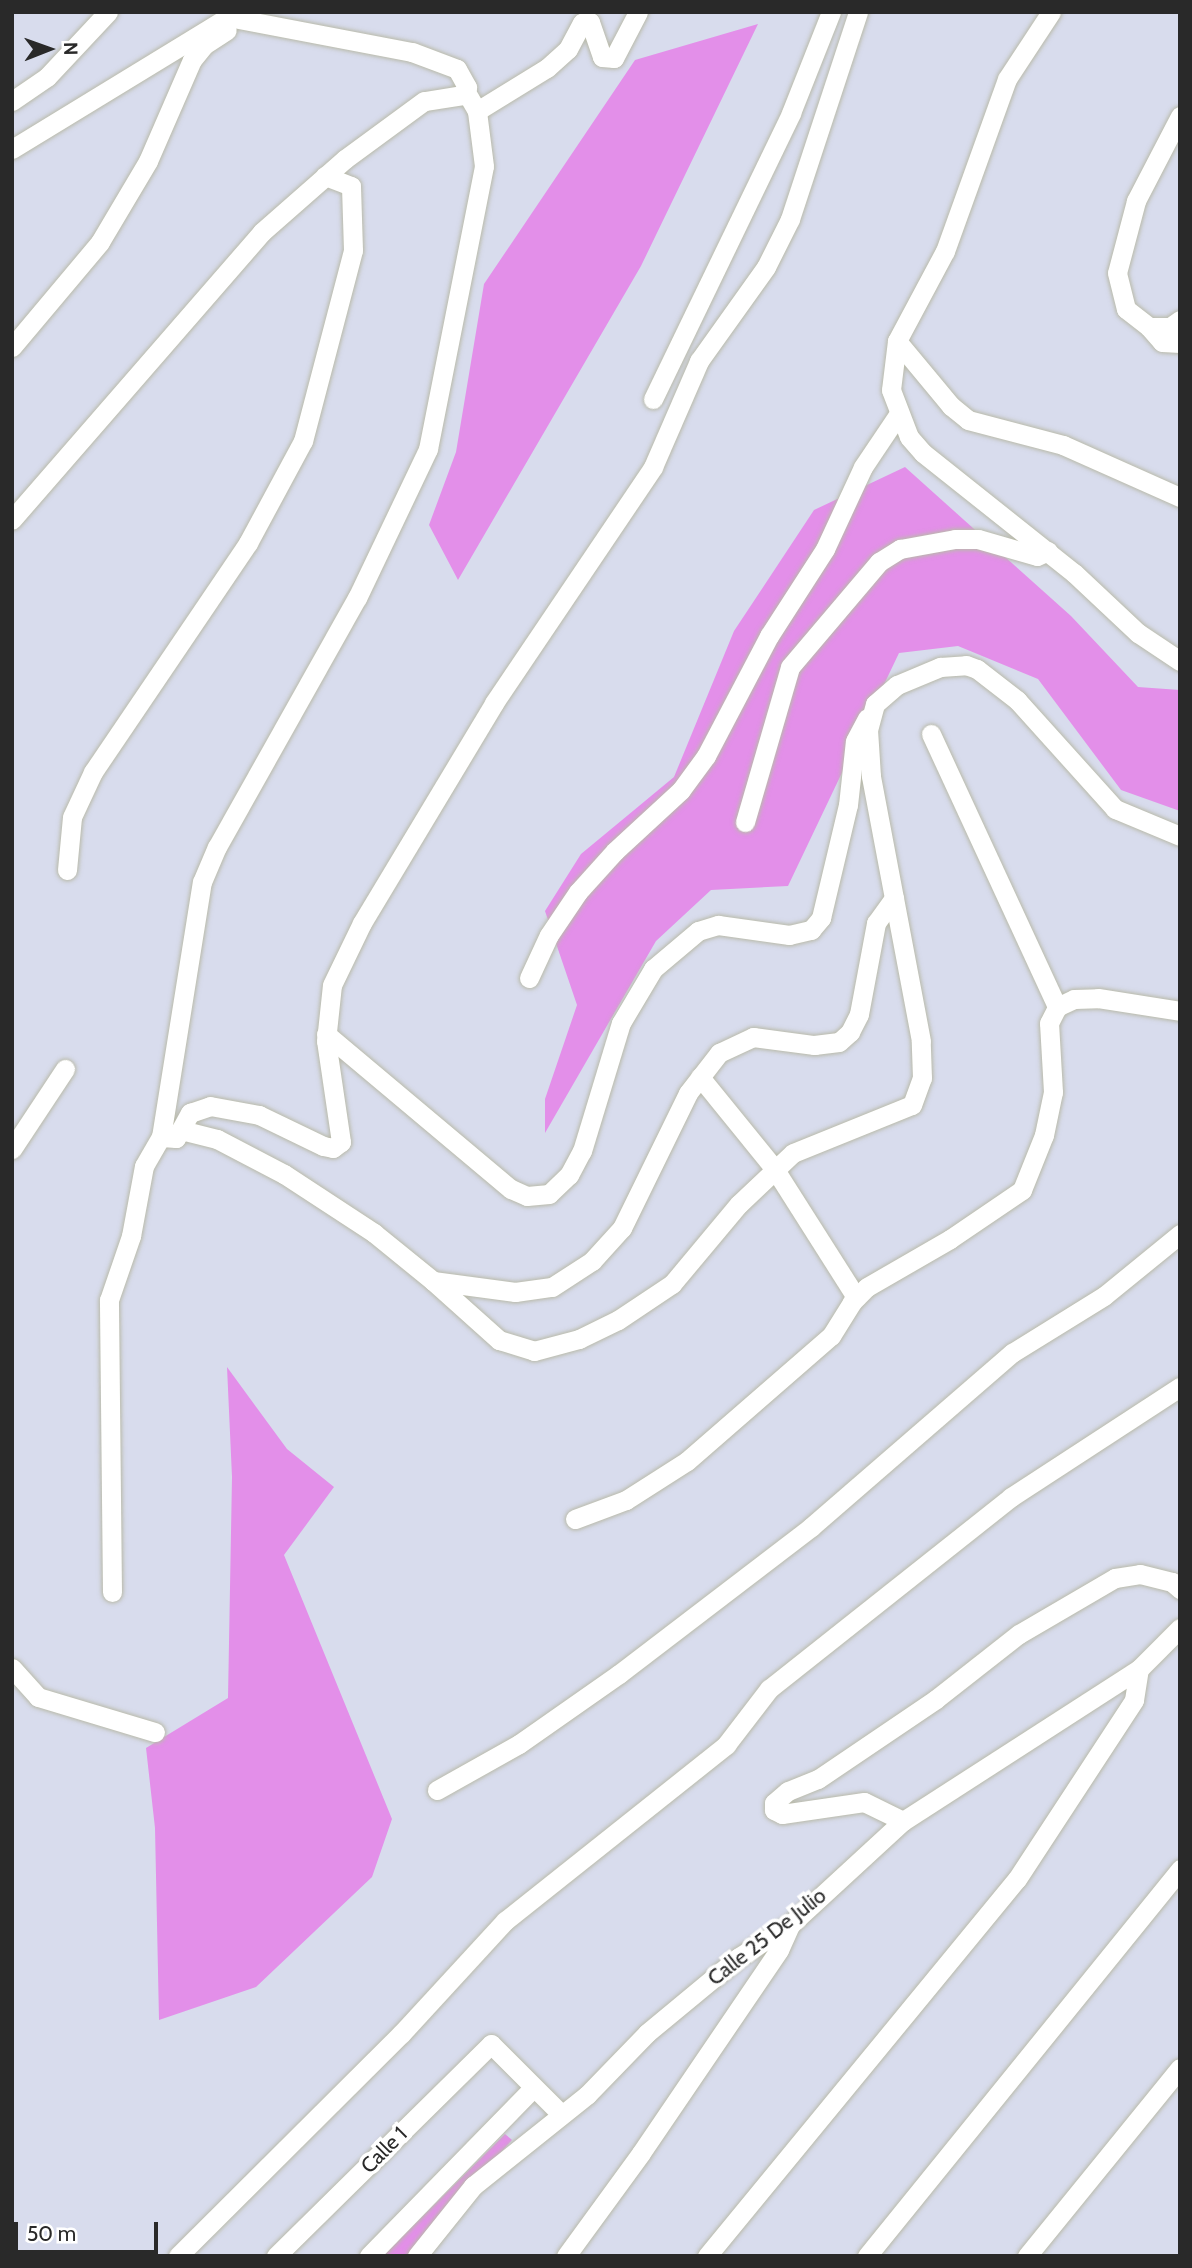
<!DOCTYPE html>
<html>
<head>
<meta charset="utf-8">
<style>
  body { margin:0 }
  #map { position:relative; width:1192px; height:2268px; overflow:hidden; background:#d8dced; font-family:Cabin,sans-serif }
  div>[style] { position:absolute }
  [style*='--x'] { left:calc(var(--x)*1px); top:calc(var(--y)*1px); width:calc(var(--w)*1px); rotate:calc(var(--a)*1deg) }
  .green>* { inset:0; background:#e38fe9 }
  .roads { filter:drop-shadow(0 0 2px #b9baaa) drop-shadow(0 0 2px #b9baaa) }
  .minor>* { height:19px; margin:-9.5px; padding:0 9.5px; transform-origin:9.5px; border-radius:9.5px; background:#fff }
  span { translate:-50% -50%; white-space:nowrap; text-align:center; line-height:1.15; -webkit-text-stroke:7px #fff; paint-order:stroke }
  .street-label { font-size:21px; color:#292929 }
  .frame { position:absolute; inset:0; border:14px solid #292929; pointer-events:none }
  .north { position:absolute; left:14px; top:14px; width:70px; height:70px; -webkit-text-stroke:5px #fff; paint-order:stroke; rotate:89deg; font-size:19px; font-weight:700; line-height:28px; text-align:center; color:#292929 }
  .north::after { content:''; display:block; margin:auto; width:24px; height:32px; background:#292929; clip-path:polygon(50% 0,100% 100%,50% 72%,0 100%) }
  .scale { position:absolute; left:14px; top:2222px; width:144px; height:32px; box-sizing:border-box; border:4px solid #292929; border-top:0; padding-left:9px; font-size:21px; line-height:24px; white-space:nowrap; color:#292929; -webkit-text-stroke:5px #fff; paint-order:stroke }
</style>
</head>
<body>
<div id="map">
  <div class="green">
    <i style="clip-path:polygon(758px 24px,641px 266px,458px 580px,429px 525px,456px 452px,484px 284px,635px 60px)"></i>
    <i style="clip-path:polygon(905px 467px,1071px 616px,1138px 687px,1180px 690px,1180px 811px,1121px 790px,1038px 679px,958px 646px,899px 653px,788px 886px,711px 890px,656px 941px,545px 1133px,545px 1099px,577px 1005px,545px 911px,581px 854px,674px 777px,734px 631px,814px 510px)"></i>
    <i style="clip-path:polygon(227px 1367px,287px 1449px,334px 1487px,284px 1555px,392px 1819px,372px 1877px,256px 1987px,159px 2020px,155px 1828px,146px 1748px,228px 1698px,232px 1477px)"></i>
    <i style="clip-path:polygon(505px 2134px,512px 2140px,406px 2256px,383px 2256px)"></i>
  </div>
  <div class="roads">
    <div class="minor">
      <i style="--x:1051;--y:12;--w:80;--a:123.3"></i>
      <i style="--x:1007;--y:79;--w:183;--a:109.8"></i>
      <i style="--x:945;--y:251;--w:102;--a:118.1"></i>
      <i style="--x:897;--y:341;--w:49;--a:97"></i>
      <i style="--x:891;--y:390;--w:50;--a:69"></i>
      <i style="--x:909;--y:437;--w:21;--a:49"></i>
      <i style="--x:923;--y:453;--w:193;--a:38.5"></i>
      <i style="--x:1074;--y:573;--w:88;--a:43.2"></i>
      <i style="--x:1138;--y:633;--w:50;--a:33.7"></i>
      <i style="--x:12;--y:101;--w:42;--a:-34.4"></i>
      <i style="--x:47;--y:77;--w:89;--a:-46.8"></i>
      <i style="--x:477;--y:111;--w:82;--a:-31.6"></i>
      <i style="--x:547;--y:68;--w:28;--a:-42"></i>
      <i style="--x:568;--y:49;--w:30;--a:-62"></i>
      <i style="--x:582;--y:23;--w:8;--a:-7"></i>
      <i style="--x:590;--y:22;--w:37;--a:71"></i>
      <i style="--x:602;--y:57;--w:12;--a:5"></i>
      <i style="--x:614;--y:58;--w:52;--a:-62.4"></i>
      <i style="--x:1180;--y:116;--w:96;--a:117.4"></i>
      <i style="--x:1136;--y:201;--w:74;--a:104.8"></i>
      <i style="--x:1117;--y:273;--w:37;--a:76"></i>
      <i style="--x:1126;--y:309;--w:29;--a:38"></i>
      <i style="--x:1149;--y:327;--w:21;--a:0"></i>
      <i style="--x:1170;--y:327;--w:12;--a:-35"></i>
      <i style="--x:12;--y:149;--w:253;--a:-31.4"></i>
      <i style="--x:228;--y:17;--w:187;--a:10.8"></i>
      <i style="--x:412;--y:52;--w:48;--a:20.7"></i>
      <i style="--x:457;--y:69;--w:21;--a:61"></i>
      <i style="--x:467;--y:87;--w:9;--a:117"></i>
      <i style="--x:463;--y:95;--w:39;--a:171"></i>
      <i style="--x:424;--y:101;--w:98;--a:143.7"></i>
      <i style="--x:345;--y:159;--w:111;--a:138.7"></i>
      <i style="--x:262;--y:232;--w:381;--a:131"></i>
      <i style="--x:1149;--y:327;--w:20;--a:49"></i>
      <i style="--x:1162;--y:342;--w:18;--a:3"></i>
      <i style="--x:897;--y:341;--w:85;--a:50.3"></i>
      <i style="--x:951;--y:406;--w:22;--a:39"></i>
      <i style="--x:968;--y:420;--w:98;--a:14.7"></i>
      <i style="--x:1063;--y:445;--w:128;--a:24"></i>
      <i style="--x:12;--y:347;--w:137;--a:-50"></i>
      <i style="--x:100;--y:242;--w:94;--a:-59.3"></i>
      <i style="--x:148;--y:161;--w:110;--a:-66.5"></i>
      <i style="--x:192;--y:60;--w:19;--a:-51"></i>
      <i style="--x:204;--y:45;--w:27;--a:-33"></i>
      <i style="--x:653;--y:399;--w:318;--a:-64.2"></i>
      <i style="--x:791;--y:113;--w:109;--a:-68.4"></i>
      <i style="--x:931;--y:734;--w:301;--a:65.2"></i>
      <i style="--x:745;--y:822;--w:161;--a:-73.8"></i>
      <i style="--x:790;--y:667;--w:138;--a:-49.7"></i>
      <i style="--x:879;--y:562;--w:25;--a:-32"></i>
      <i style="--x:900;--y:549;--w:56;--a:-10.3"></i>
      <i style="--x:955;--y:539;--w:23;--a:0"></i>
      <i style="--x:978;--y:539;--w:61;--a:16.1"></i>
      <i style="--x:1037;--y:556;--w:12;--a:-24"></i>
      <i style="--x:67;--y:870;--w:53;--a:-84.6"></i>
      <i style="--x:72;--y:817;--w:50;--a:-65"></i>
      <i style="--x:93;--y:772;--w:277;--a:-55.9"></i>
      <i style="--x:248;--y:543;--w:116;--a:-61.7"></i>
      <i style="--x:303;--y:441;--w:197;--a:-75.3"></i>
      <i style="--x:353;--y:250;--w:64;--a:-91.8"></i>
      <i style="--x:351;--y:186;--w:28;--a:-159"></i>
      <i style="--x:529;--y:978;--w:47;--a:-65.1"></i>
      <i style="--x:549;--y:935;--w:52;--a:-56"></i>
      <i style="--x:578;--y:892;--w:55;--a:-47.9"></i>
      <i style="--x:615;--y:851;--w:90;--a:-42.7"></i>
      <i style="--x:681;--y:790;--w:42;--a:-53.7"></i>
      <i style="--x:706;--y:756;--w:136;--a:-62.3"></i>
      <i style="--x:769;--y:636;--w:103;--a:-57.2"></i>
      <i style="--x:825;--y:549;--w:90;--a:-65.1"></i>
      <i style="--x:863;--y:467;--w:63;--a:-56.1"></i>
      <i style="--x:326;--y:1034;--w:241;--a:40"></i>
      <i style="--x:511;--y:1189;--w:17;--a:24"></i>
      <i style="--x:527;--y:1196;--w:22;--a:-5"></i>
      <i style="--x:549;--y:1194;--w:28;--a:-44"></i>
      <i style="--x:569;--y:1175;--w:27;--a:-62"></i>
      <i style="--x:582;--y:1151;--w:134;--a:-73.1"></i>
      <i style="--x:621;--y:1023;--w:63;--a:-59.3"></i>
      <i style="--x:653;--y:969;--w:59;--a:-40.2"></i>
      <i style="--x:698;--y:931;--w:21;--a:-17"></i>
      <i style="--x:718;--y:925;--w:72;--a:8"></i>
      <i style="--x:789;--y:935;--w:23;--a:-13"></i>
      <i style="--x:811;--y:930;--w:16;--a:-50"></i>
      <i style="--x:821;--y:918;--w:116;--a:-76.6"></i>
      <i style="--x:848;--y:805;--w:64;--a:-83.8"></i>
      <i style="--x:855;--y:741;--w:26;--a:-62"></i>
      <i style="--x:700;--y:1077;--w:117;--a:50.9"></i>
      <i style="--x:774;--y:1168;--w:153;--a:57.6"></i>
      <i style="--x:181;--y:1130;--w:37;--a:14"></i>
      <i style="--x:217;--y:1139;--w:76;--a:27.6"></i>
      <i style="--x:284;--y:1174;--w:108;--a:33.2"></i>
      <i style="--x:374;--y:1233;--w:76;--a:39.1"></i>
      <i style="--x:433;--y:1281;--w:83;--a:7.6"></i>
      <i style="--x:515;--y:1292;--w:37;--a:-8"></i>
      <i style="--x:552;--y:1287;--w:48;--a:-33"></i>
      <i style="--x:592;--y:1261;--w:45;--a:-47.7"></i>
      <i style="--x:622;--y:1228;--w:150;--a:-63.9"></i>
      <i style="--x:688;--y:1093;--w:51;--a:-52.2"></i>
      <i style="--x:719;--y:1053;--w:38;--a:-25"></i>
      <i style="--x:753;--y:1037;--w:62;--a:7.5"></i>
      <i style="--x:814;--y:1045;--w:25;--a:-7"></i>
      <i style="--x:839;--y:1042;--w:15;--a:-42"></i>
      <i style="--x:850;--y:1032;--w:20;--a:-63"></i>
      <i style="--x:859;--y:1014;--w:93;--a:-79.4"></i>
      <i style="--x:876;--y:923;--w:31;--a:-54"></i>
      <i style="--x:161;--y:1137;--w:15;--a:4"></i>
      <i style="--x:176;--y:1138;--w:29;--a:-61"></i>
      <i style="--x:190;--y:1113;--w:21;--a:-19"></i>
      <i style="--x:210;--y:1106;--w:50;--a:10.4"></i>
      <i style="--x:259;--y:1115;--w:71;--a:25.8"></i>
      <i style="--x:323;--y:1146;--w:10;--a:11"></i>
      <i style="--x:333;--y:1148;--w:10;--a:-37"></i>
      <i style="--x:341;--y:1142;--w:102;--a:-98.4"></i>
      <i style="--x:326;--y:1041;--w:56;--a:-83.9"></i>
      <i style="--x:332;--y:985;--w:69;--a:-64.2"></i>
      <i style="--x:362;--y:923;--w:257;--a:-59"></i>
      <i style="--x:494;--y:703;--w:285;--a:-56"></i>
      <i style="--x:653;--y:467;--w:116;--a:-66.5"></i>
      <i style="--x:699;--y:361;--w:115;--a:-54.5"></i>
      <i style="--x:766;--y:267;--w:54;--a:-63.4"></i>
      <i style="--x:790;--y:219;--w:218;--a:-71.8"></i>
      <i style="--x:12;--y:1149;--w:96;--a:-56.5"></i>
      <i style="--x:433;--y:1281;--w:89;--a:41.8"></i>
      <i style="--x:499;--y:1340;--w:37;--a:17"></i>
      <i style="--x:534;--y:1351;--w:47;--a:-14.9"></i>
      <i style="--x:579;--y:1339;--w:43;--a:-26"></i>
      <i style="--x:618;--y:1320;--w:65;--a:-33.7"></i>
      <i style="--x:672;--y:1284;--w:104;--a:-50.1"></i>
      <i style="--x:739;--y:1204;--w:74;--a:-43.4"></i>
      <i style="--x:793;--y:1153;--w:128;--a:-22"></i>
      <i style="--x:912;--y:1105;--w:29;--a:-70"></i>
      <i style="--x:922;--y:1078;--w:37;--a:-92"></i>
      <i style="--x:921;--y:1041;--w:270;--a:-100.7"></i>
      <i style="--x:871;--y:776;--w:46;--a:-93.7"></i>
      <i style="--x:868;--y:730;--w:27;--a:-75"></i>
      <i style="--x:875;--y:704;--w:29;--a:-41"></i>
      <i style="--x:897;--y:685;--w:47;--a:-22.7"></i>
      <i style="--x:940;--y:667;--w:26;--a:-4"></i>
      <i style="--x:966;--y:665;--w:12;--a:20"></i>
      <i style="--x:977;--y:669;--w:51;--a:37.8"></i>
      <i style="--x:1017;--y:700;--w:147;--a:48"></i>
      <i style="--x:1115;--y:809;--w:70;--a:22.6"></i>
      <i style="--x:575;--y:1519;--w:54;--a:-20.4"></i>
      <i style="--x:626;--y:1500;--w:72;--a:-32.6"></i>
      <i style="--x:687;--y:1461;--w:191;--a:-41"></i>
      <i style="--x:831;--y:1336;--w:40;--a:-58"></i>
      <i style="--x:852;--y:1302;--w:21;--a:-45"></i>
      <i style="--x:867;--y:1287;--w:96;--a:-30"></i>
      <i style="--x:950;--y:1239;--w:87;--a:-34.2"></i>
      <i style="--x:1022;--y:1190;--w:59;--a:-68.2"></i>
      <i style="--x:1044;--y:1135;--w:44;--a:-78.2"></i>
      <i style="--x:1053;--y:1092;--w:69;--a:-93.3"></i>
      <i style="--x:1049;--y:1023;--w:18;--a:-63"></i>
      <i style="--x:1057;--y:1007;--w:19;--a:-25"></i>
      <i style="--x:1074;--y:999;--w:24;--a:-2"></i>
      <i style="--x:1098;--y:998;--w:83;--a:9"></i>
      <i style="--x:112;--y:1592;--w:292;--a:-90.6"></i>
      <i style="--x:109;--y:1300;--w:68;--a:-71"></i>
      <i style="--x:131;--y:1236;--w:71;--a:-79.5"></i>
      <i style="--x:144;--y:1166;--w:34;--a:-60"></i>
      <i style="--x:161;--y:1137;--w:258;--a:-80.9"></i>
      <i style="--x:202;--y:882;--w:38;--a:-67"></i>
      <i style="--x:217;--y:847;--w:286;--a:-60.7"></i>
      <i style="--x:357;--y:598;--w:165;--a:-64.5"></i>
      <i style="--x:428;--y:449;--w:288;--a:-78.8"></i>
      <i style="--x:484;--y:166;--w:55;--a:-97.3"></i>
      <i style="--x:477;--y:111;--w:22;--a:-120"></i>
      <i style="--x:12;--y:1668;--w:39;--a:48"></i>
      <i style="--x:38;--y:1697;--w:122;--a:16.7"></i>
      <i style="--x:437;--y:1790;--w:94;--a:-29.3"></i>
      <i style="--x:519;--y:1744;--w:122;--a:-35"></i>
      <i style="--x:619;--y:1674;--w:242;--a:-37.4"></i>
      <i style="--x:811;--y:1527;--w:266;--a:-40.9"></i>
      <i style="--x:1012;--y:1353;--w:108;--a:-31.8"></i>
      <i style="--x:1104;--y:1296;--w:98;--a:-39.2"></i>
      <i style="--x:903;--y:1821;--w:43;--a:-154"></i>
      <i style="--x:864;--y:1802;--w:83;--a:171.7"></i>
      <i style="--x:782;--y:1814;--w:9;--a:-153"></i>
      <i style="--x:774;--y:1810;--w:7;--a:-90"></i>
      <i style="--x:774;--y:1803;--w:18;--a:-41"></i>
      <i style="--x:788;--y:1791;--w:32;--a:-22"></i>
      <i style="--x:818;--y:1779;--w:143;--a:-34.1"></i>
      <i style="--x:936;--y:1699;--w:105;--a:-38.1"></i>
      <i style="--x:1019;--y:1634;--w:111;--a:-30.3"></i>
      <i style="--x:1115;--y:1578;--w:25;--a:-9"></i>
      <i style="--x:1140;--y:1574;--w:33;--a:14"></i>
      <i style="--x:1172;--y:1582;--w:11;--a:41"></i>
      <i style="--x:178;--y:2256;--w:315;--a:-44.9"></i>
      <i style="--x:401;--y:2034;--w:154;--a:-47.4"></i>
      <i style="--x:505;--y:1921;--w:283;--a:-38.5"></i>
      <i style="--x:726;--y:1745;--w:71;--a:-52.5"></i>
      <i style="--x:769;--y:1689;--w:309;--a:-38.4"></i>
      <i style="--x:1011;--y:1497;--w:202;--a:-33.1"></i>
      <i style="--x:276;--y:2256;--w:302;--a:-44.6"></i>
      <i style="--x:491;--y:2044;--w:98;--a:45"></i>
      <i style="--x:369;--y:2256;--w:235;--a:-45.7"></i>
      <i style="--x:417;--y:2256;--w:90;--a:-51.3"></i>
      <i style="--x:473;--y:2186;--w:146;--a:-38.6"></i>
      <i style="--x:587;--y:2095;--w:86;--a:-45.9"></i>
      <i style="--x:647;--y:2033;--w:119;--a:-39.6"></i>
      <i style="--x:739;--y:1957;--w:62;--a:-32.4"></i>
      <i style="--x:791;--y:1924;--w:152;--a:-42.6"></i>
      <i style="--x:903;--y:1821;--w:281;--a:-32.8"></i>
      <i style="--x:1139;--y:1669;--w:58;--a:-45"></i>
      <i style="--x:566;--y:2256;--w:127;--a:-53.9"></i>
      <i style="--x:641;--y:2153;--w:245;--a:-55.8"></i>
      <i style="--x:779;--y:1950;--w:27;--a:-66"></i>
      <i style="--x:707;--y:2256;--w:488;--a:-50.6"></i>
      <i style="--x:1017;--y:1879;--w:214;--a:-56.8"></i>
      <i style="--x:1134;--y:1700;--w:31;--a:-81"></i>
      <i style="--x:867;--y:2256;--w:498;--a:-51"></i>
      <i style="--x:1027;--y:2256;--w:242;--a:-50.9"></i>
    </div>
  </div>
  <div class="street-label">
    <span style="left:767px;top:1937px;rotate:-38deg">Calle 25 De Julio</span>
    <span style="left:384px;top:2150px;rotate:-45deg">Calle 1</span>
  </div>
  <div class="frame"></div>
  <div class="north">N</div>
  <div class="scale">50 m</div>
</div>
</body>
</html>
